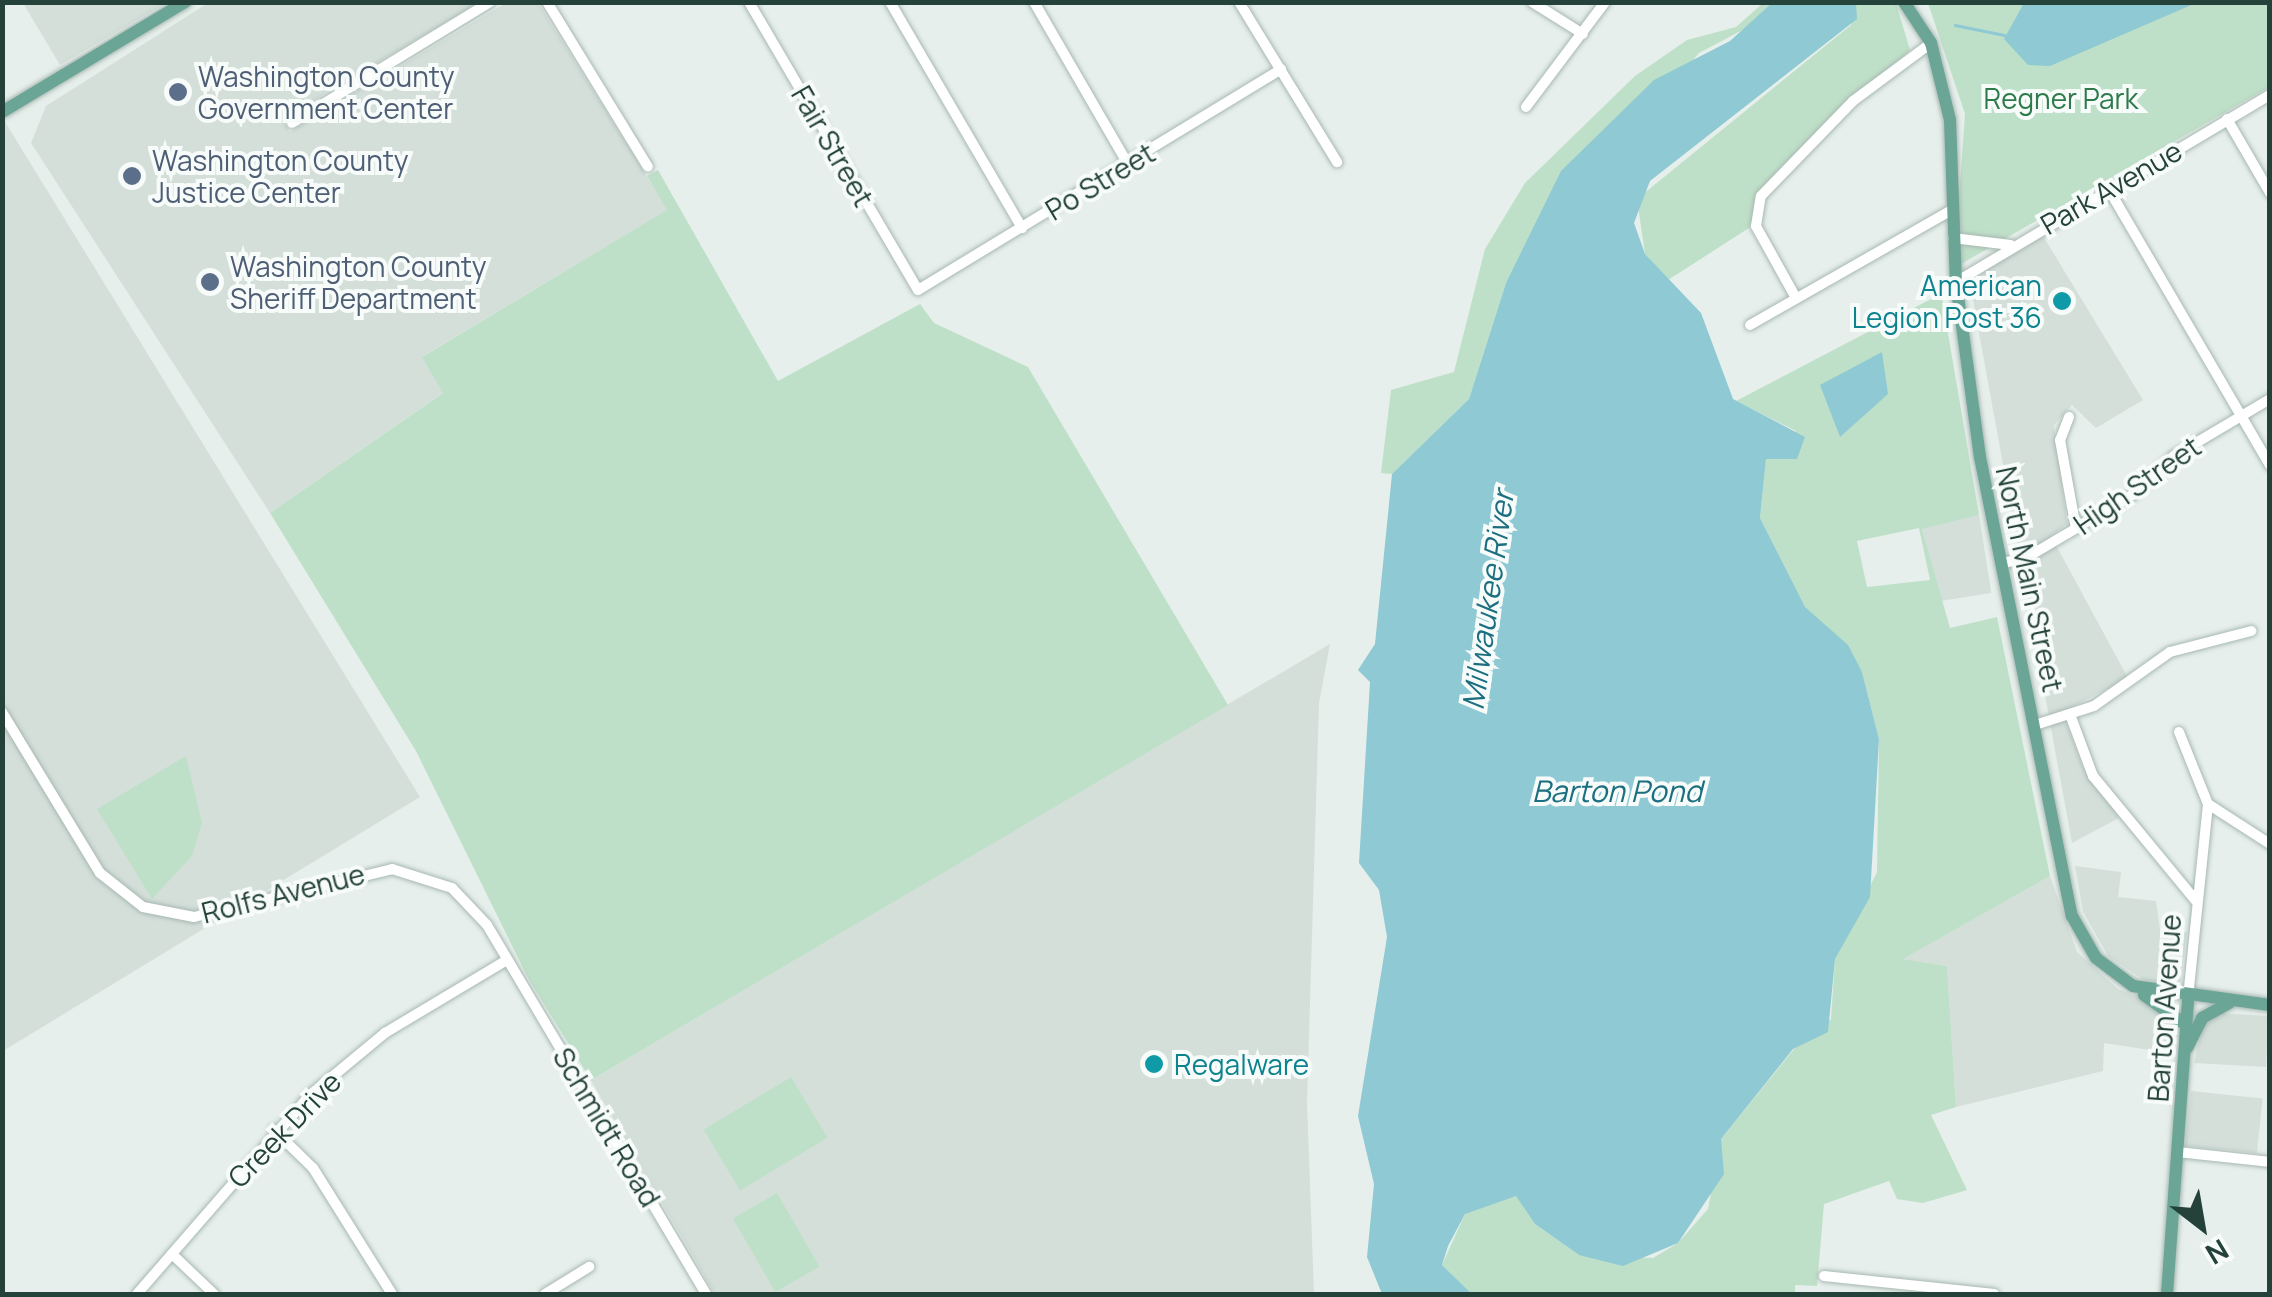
<!DOCTYPE html>
<html>
<head>
<meta charset="utf-8">
<style>
  body { margin:0 }
  #map { position:relative; width:2272px; height:1297px; overflow:hidden; background:#e6efeb; font-family:Manrope,sans-serif }
  div>[style] { position:absolute }
  [style*='--x'] { left:calc(var(--x)*1px); top:calc(var(--y)*1px); width:calc(var(--w)*1px); rotate:calc(var(--a)*1deg) }
  .built>* { inset:0; background:#d4dfda; transform-origin:0 0 }
  .green>* { inset:0; background:#bfe0c8; transform-origin:0 0 }
  .water>* { inset:0; background:#8ec9d4 }
  .stream>* { height:2.5px; margin:-1.25px; padding:0 1.25px; transform-origin:1.25px; border-radius:1.25px; background:#8ec9d4 }
  .roads { filter:drop-shadow(0 0 2px #a8b8b2) drop-shadow(0 0 2px #a8b8b2) }
  .minor>* { height:10px; margin:-5px; padding:0 5px; transform-origin:5px; border-radius:5px; background:#fff }
  .major>* { height:12px; margin:-6px; padding:0 6px; transform-origin:6px; border-radius:6px; background:#6aa596 }
  .dots>* { width:28px; height:28px; translate:-50% -50%; box-sizing:border-box; border:5px solid #f7fbf9; border-radius:50% }
  span { translate:-50% -50%; white-space:nowrap; text-align:center; line-height:1.15; -webkit-text-stroke:8px #f7fbf9; paint-order:stroke }
  .service-label { font-size:28px; color:#4e5e75 }
  .left { translate:0 -50%; text-align:left }
  .park-label { font-size:28px; color:#2d7a4b }
  .street-label { font-size:28px; color:#24423a }
  .culture-label { font-size:28px; color:#0d838f }
  .right { translate:-100% -50%; text-align:right }
  .water-label { font-size:30px; color:#1c6f80; font-style:italic }
  .frame { position:absolute; inset:0; border:5px solid #24423a; pointer-events:none }
  .north { position:absolute; left:2152px; top:1177px; width:100px; height:100px; -webkit-text-stroke:8px #f7fbf9; paint-order:stroke; rotate:149deg; font-size:28px; font-weight:700; line-height:40px; text-align:center; color:#24423a }
  .north::after { content:''; display:block; margin:auto; width:35px; height:45px; background:#24423a; clip-path:polygon(50% 0,100% 100%,50% 72%,0 100%) }
</style>
</head>
<body>
<div id="map">
  <div class="built">
    <i style="clip-path:polygon(23px 3px,166px 3px,60px 65px)"></i>
    <i style="clip-path:polygon(208px 3px,478px 3px,282px 119px,290px 132px,506px 3px,538px 3px,668px 210px,423px 356px,444px 392px,270px 513px,31px 143px,46px 106px)"></i>
    <i style="clip-path:polygon(2px 117px,420px 797px,3px 1051px,2px 1051px)"></i>
    <i style="clip-path:polygon(2043px 236px,2143px 400px,2096px 428px,2072px 405px,2054px 425px,2067px 524px,2051px 536px,2128px 678px,2062px 712px,2083px 767px,2119px 818px,2072px 843px,1971px 289px,1985px 270px)"></i>
    <i style="left:1979px;top:515px;width:79px;height:58px;rotate:81deg"></i>
    <i style="clip-path:polygon(1330px 644px,1319px 703px,1307px 1103px,1314px 1294px,715px 1294px,591px 1080px)"></i>
    <i style="clip-path:polygon(2075px 866px,2121px 872px,2118px 897px,2156px 901px,2160px 930px,2187px 932px,2180px 986px,2144px 980px,2108px 956px,2083px 911px)"></i>
    <i style="clip-path:polygon(2050px 876px,2077px 952px,2118px 989px,2158px 1006px,2174px 1024px,2176px 1054px,2104px 1043px,2103px 1071px,1956px 1107px,1947px 966px,1902px 959px)"></i>
    <i style="clip-path:polygon(2216px 1013px,2269px 1016px,2266px 1067px,2194px 1063px,2203px 1025px)"></i>
    <i style="left:2191px;top:1091px;width:72px;height:55px;rotate:6deg"></i>
  </div>
  <div class="green">
    <i style="clip-path:polygon(1763px 3px,1772px 3px,1752px 25px,1699px 53px,1506px 283px,1469px 399px,1392px 474px,1381px 473px,1391px 390px,1454px 372px,1485px 249px,1525px 183px,1635px 76px,1687px 40px,1736px 27px)"></i>
    <i style="clip-path:polygon(1856px 3px,1896px 3px,1910px 50px,1759px 198px,1749px 228px,1668px 280px,1645px 254px,1637px 199px,1851px 25px)"></i>
    <i style="clip-path:polygon(1928px 3px,2269px 3px,2269px 87px,1954px 268px,1965px 114px)"></i>
    <i style="clip-path:polygon(658px 170px,778px 381px,920px 304px,934px 323px,1028px 367px,1228px 705px,591px 1080px,528px 978px,416px 751px,270px 513px,443px 393px,422px 357px,667px 210px,647px 176px)"></i>
    <i style="clip-path:polygon(evenodd,1933px 298px,1942px 298px,1979px 515px,1922px 529px,1950px 628px,1997px 617px,2050px 876px,1903px 959px,1947px 966px,1956px 1107px,1931px 1115px,1967px 1190px,1923px 1203px,1897px 1199px,1889px 1181px,1824px 1204px,1817px 1286px,1795px 1285px,1795px 1294px,1472px 1294px,1442px 1265px,1465px 1214px,1486px 1202px,1517px 1196px,1535px 1224px,1579px 1255px,1653px 1258px,1678px 1243px,1708px 1209px,1721px 1139px,1794px 1049px,1831px 1019px,1835px 959px,1877px 872px,1879px 739px,1862px 672px,1805px 608px,1760px 518px,1766px 458px,1796px 431px,1736px 401px,1933px 298px,1919px 528px,1930px 580px,1867px 587px,1857px 541px,1919px 528px)"></i>
    <i style="clip-path:polygon(186px 756px,202px 823px,192px 856px,152px 899px,97px 809px)"></i>
    <i style="left:791px;top:1077px;width:71px;height:102px;rotate:59deg"></i>
    <i style="left:777px;top:1193px;width:85px;height:51px;rotate:60deg"></i>
  </div>
  <div class="water">
    <i style="clip-path:polygon(1772px 3px,1856px 3px,1857px 19px,1650px 181px,1634px 223px,1645px 254px,1701px 313px,1733px 399px,1805px 437px,1797px 459px,1766px 459px,1760px 518px,1805px 607px,1848px 645px,1862px 672px,1879px 739px,1870px 897px,1835px 959px,1828px 1032px,1793px 1049px,1721px 1139px,1724px 1174px,1678px 1243px,1623px 1266px,1579px 1255px,1535px 1224px,1516px 1196px,1465px 1214px,1448px 1246px,1442px 1265px,1472px 1294px,1382px 1294px,1367px 1257px,1374px 1184px,1358px 1116px,1387px 937px,1379px 890px,1359px 863px,1370px 682px,1358px 670px,1375px 644px,1392px 474px,1469px 399px,1506px 283px,1561px 171px,1654px 80px,1730px 41px)"></i>
    <i style="clip-path:polygon(2024px 3px,2024px 2px,2196px 3px,2050px 66px,2028px 65px,2004px 39px)"></i>
    <i style="clip-path:polygon(1882px 352px,1888px 394px,1840px 437px,1820px 385px)"></i>
  </div>
  <div class="stream">
    <i style="--x:1955;--y:25;--w:50;--a:11.5"></i>
  </div>
  <div class="roads">
    <div class="minor">
      <i style="--x:547;--y:2;--w:193;--a:58.5"></i>
      <i style="--x:749;--y:2;--w:334;--a:59.6"></i>
      <i style="--x:918;--y:290;--w:425;--a:-31.3"></i>
      <i style="--x:890;--y:2;--w:262;--a:59.7"></i>
      <i style="--x:1034;--y:2;--w:187;--a:59.9"></i>
      <i style="--x:1239;--y:2;--w:188;--a:58.5"></i>
      <i style="--x:1532;--y:2;--w:60;--a:32.1"></i>
      <i style="--x:1526;--y:107;--w:131;--a:-53"></i>
      <i style="--x:2227;--y:119;--w:86;--a:59.8"></i>
      <i style="--x:292;--y:123;--w:232;--a:-31.4"></i>
      <i style="--x:2108;--y:188;--w:321;--a:59.7"></i>
      <i style="--x:1953;--y:238;--w:58;--a:6.9"></i>
      <i style="--x:1956;--y:282;--w:365;--a:-30.8"></i>
      <i style="--x:1796;--y:298;--w:82;--a:-119.1"></i>
      <i style="--x:1756;--y:226;--w:30;--a:-81"></i>
      <i style="--x:1761;--y:196;--w:132;--a:-45.9"></i>
      <i style="--x:1853;--y:101;--w:97;--a:-36.6"></i>
      <i style="--x:1750;--y:325;--w:232;--a:-29.7"></i>
      <i style="--x:2069;--y:417;--w:25;--a:111"></i>
      <i style="--x:2060;--y:440;--w:90;--a:79.8"></i>
      <i style="--x:2003;--y:563;--w:24;--a:-12"></i>
      <i style="--x:2026;--y:558;--w:123;--a:-30.7"></i>
      <i style="--x:2132;--y:495;--w:57;--a:-42.9"></i>
      <i style="--x:2174;--y:456;--w:112;--a:-30.7"></i>
      <i style="--x:2;--y:712;--w:188;--a:58.7"></i>
      <i style="--x:100;--y:873;--w:55;--a:38.3"></i>
      <i style="--x:143;--y:907;--w:52;--a:11.1"></i>
      <i style="--x:194;--y:917;--w:204;--a:-13.6"></i>
      <i style="--x:392;--y:869;--w:63;--a:17.6"></i>
      <i style="--x:452;--y:888;--w:51;--a:46.6"></i>
      <i style="--x:487;--y:925;--w:429;--a:59.3"></i>
      <i style="--x:2071;--y:717;--w:63;--a:69.6"></i>
      <i style="--x:2093;--y:776;--w:162;--a:50.5"></i>
      <i style="--x:2035;--y:725;--w:62;--a:-17.9"></i>
      <i style="--x:2094;--y:706;--w:93;--a:-35.4"></i>
      <i style="--x:2170;--y:652;--w:84;--a:-14.5"></i>
      <i style="--x:2179;--y:732;--w:78;--a:68.1"></i>
      <i style="--x:2208;--y:804;--w:195;--a:95.9"></i>
      <i style="--x:2208;--y:804;--w:74;--a:32.8"></i>
      <i style="--x:274;--y:1130;--w:54;--a:44.3"></i>
      <i style="--x:313;--y:1168;--w:149;--a:57.9"></i>
      <i style="--x:2178;--y:1152;--w:93;--a:6.2"></i>
      <i style="--x:172;--y:1254;--w:58;--a:43.6"></i>
      <i style="--x:1824;--y:1276;--w:171;--a:6"></i>
      <i style="--x:137;--y:1294;--w:262;--a:-49"></i>
      <i style="--x:309;--y:1096;--w:99;--a:-39.7"></i>
      <i style="--x:385;--y:1033;--w:142;--a:-30.9"></i>
      <i style="--x:545;--y:1294;--w:52;--a:-31.5"></i>
    </div>
    <div class="major">
      <i style="--x:1904;--y:2;--w:49;--a:56.6"></i>
      <i style="--x:1931;--y:43;--w:79;--a:76.1"></i>
      <i style="--x:1950;--y:120;--w:162;--a:87.9"></i>
      <i style="--x:1956;--y:282;--w:177;--a:82.2"></i>
      <i style="--x:1980;--y:457;--w:468;--a:78.7"></i>
      <i style="--x:2072;--y:916;--w:48;--a:60.3"></i>
      <i style="--x:2096;--y:958;--w:46;--a:37.1"></i>
      <i style="--x:2133;--y:986;--w:138;--a:7.9"></i>
      <i style="--x:2;--y:112;--w:214;--a:-31"></i>
      <i style="--x:2144;--y:995;--w:52;--a:35.5"></i>
      <i style="--x:2187;--y:1048;--w:34;--a:-63"></i>
      <i style="--x:2202;--y:1018;--w:31;--a:-29"></i>
      <i style="--x:2167;--y:1294;--w:297;--a:-85.9"></i>
    </div>
  </div>
  <div class="dots">
    <i style="left:178px;top:92px;background:#5c6f8a"></i>
    <i style="left:132px;top:176px;background:#5c6f8a"></i>
    <i style="left:210px;top:282px;background:#5c6f8a"></i>
    <i style="left:2062px;top:301px;background:#0f9aa8"></i>
    <i style="left:1154px;top:1064px;background:#0f9aa8"></i>
  </div>
  <div class="service-label">
    <span class="left" style="left:198px;top:92px">Washington County<br>Government Center</span>
    <span class="left" style="left:152px;top:176px">Washington County<br>Justice Center</span>
    <span class="left" style="left:230px;top:282px">Washington County<br>Sheriff Department</span>
  </div>
  <div class="park-label">
    <span style="left:2061px;top:98px">Regner Park</span>
  </div>
  <div class="street-label">
    <span style="left:833px;top:146px;rotate:60deg">Fair Street</span>
    <span style="left:1100px;top:181px;rotate:-31deg">Po Street</span>
    <span style="left:2111px;top:187px;rotate:-30deg">Park Avenue</span>
    <span style="left:2137px;top:485px;rotate:-35deg">High Street</span>
    <span style="left:2030px;top:579px;rotate:78deg">North Main Street</span>
    <span style="left:283px;top:893px;rotate:-14deg">Rolfs Avenue</span>
    <span style="left:2164px;top:1008px;rotate:-86deg">Barton Avenue</span>
    <span style="left:607px;top:1127px;rotate:59deg">Schmidt Road</span>
    <span style="left:284px;top:1129px;rotate:-46deg">Creek Drive</span>
  </div>
  <div class="culture-label">
    <span class="right" style="left:2042px;top:301px">American<br>Legion Post 36</span>
    <span class="left" style="left:1174px;top:1064px">Regalware</span>
  </div>
  <div class="water-label">
    <span style="left:1488px;top:600px;rotate:-82deg">Milwaukee River</span>
    <span style="left:1617px;top:791px">Barton Pond</span>
  </div>
  <div class="frame"></div>
  <div class="north">N</div>
</div>
</body>
</html>
